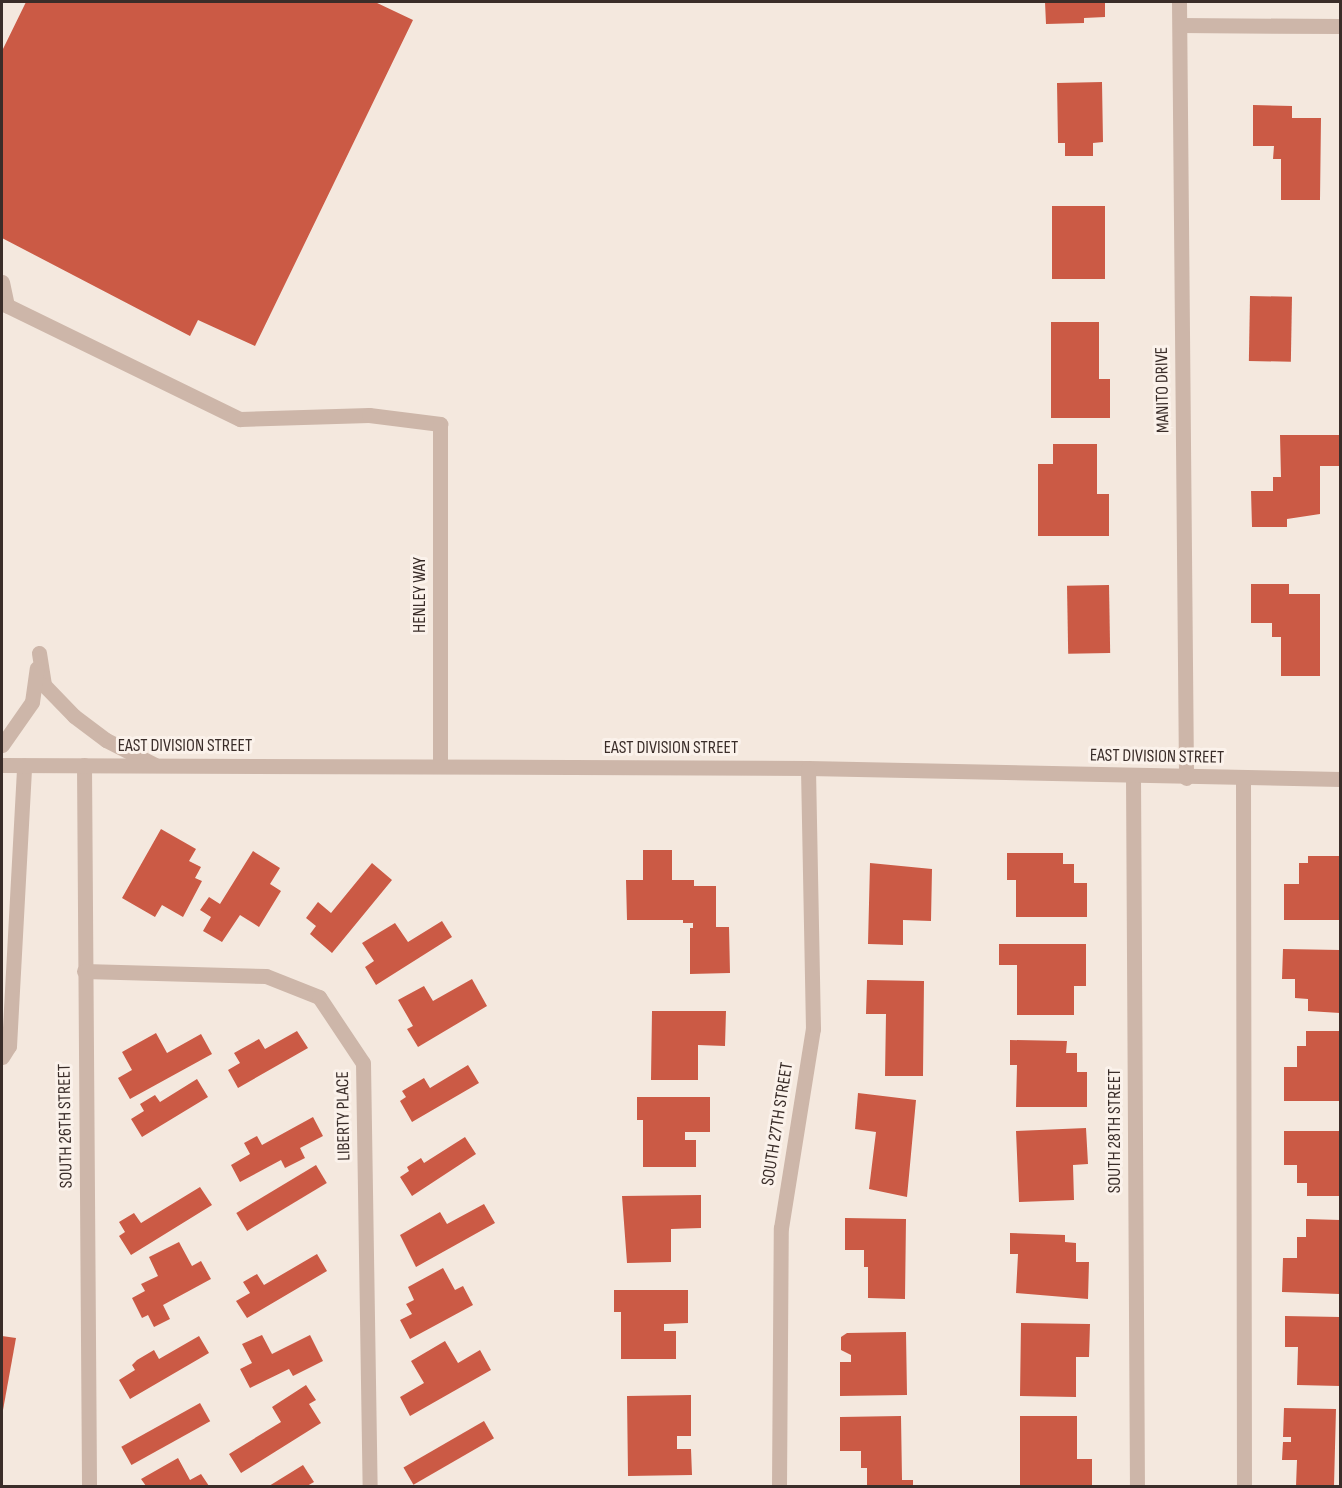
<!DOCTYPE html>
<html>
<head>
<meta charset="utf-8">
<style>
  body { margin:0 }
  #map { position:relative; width:1342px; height:1488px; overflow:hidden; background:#f4e8de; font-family:"Sofia Sans Condensed",sans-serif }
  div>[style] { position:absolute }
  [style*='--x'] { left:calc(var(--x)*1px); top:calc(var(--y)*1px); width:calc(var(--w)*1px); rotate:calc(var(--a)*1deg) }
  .building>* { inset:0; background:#cb5a45; transform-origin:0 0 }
  .service>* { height:15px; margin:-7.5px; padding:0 7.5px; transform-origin:7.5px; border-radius:7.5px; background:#cdb6a9 }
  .minor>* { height:15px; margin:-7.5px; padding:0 7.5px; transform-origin:7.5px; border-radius:7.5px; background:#cdb6a9 }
  .tertiary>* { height:15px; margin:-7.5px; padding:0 7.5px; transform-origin:7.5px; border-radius:7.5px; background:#cdb6a9 }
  span { translate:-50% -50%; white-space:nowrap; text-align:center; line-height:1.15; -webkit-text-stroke:6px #fbf2eb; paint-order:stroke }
  .street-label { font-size:18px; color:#3a2d29 }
  .frame { position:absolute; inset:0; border:3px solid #3a2d29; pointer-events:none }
</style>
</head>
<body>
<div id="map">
  <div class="building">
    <i style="clip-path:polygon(26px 2px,375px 2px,413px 20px,255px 346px,198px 320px,190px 336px,2px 238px,2px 51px)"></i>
    <i style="clip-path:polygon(1045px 2px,1105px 2px,1105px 17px,1084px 18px,1084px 23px,1046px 24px)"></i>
    <i style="clip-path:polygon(1102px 82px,1103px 142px,1093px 143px,1093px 156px,1065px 156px,1065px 143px,1058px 143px,1057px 83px)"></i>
    <i style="clip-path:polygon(1253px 105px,1292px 106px,1292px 118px,1321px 118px,1320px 200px,1281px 200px,1281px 159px,1273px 159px,1274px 146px,1253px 146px)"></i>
    <i style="left:1052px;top:206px;width:53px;height:73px"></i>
    <i style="left:1250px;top:296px;width:42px;height:65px;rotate:1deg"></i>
    <i style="clip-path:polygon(1051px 322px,1099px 322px,1099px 379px,1110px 379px,1110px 418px,1051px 418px)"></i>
    <i style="clip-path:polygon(1280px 435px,1340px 435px,1340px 466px,1320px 466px,1320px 514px,1287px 519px,1287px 527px,1252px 527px,1251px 491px,1273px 491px,1273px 477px,1281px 477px)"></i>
    <i style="clip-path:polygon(1053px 444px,1097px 444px,1097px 494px,1109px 494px,1109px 536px,1038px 536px,1038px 464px,1053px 464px)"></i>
    <i style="clip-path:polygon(1251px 584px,1289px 584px,1289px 594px,1320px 594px,1320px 676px,1281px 676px,1281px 637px,1272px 637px,1272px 623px,1251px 623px)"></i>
    <i style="left:1109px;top:585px;width:68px;height:42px;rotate:89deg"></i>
    <i style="clip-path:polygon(161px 829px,196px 849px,189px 861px,201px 867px,195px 878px,202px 881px,183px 917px,162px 905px,155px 917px,122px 898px)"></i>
    <i style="clip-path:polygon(643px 850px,672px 850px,672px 880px,694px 880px,694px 886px,716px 886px,716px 927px,729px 927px,730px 973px,690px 974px,690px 928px,693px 928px,693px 923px,683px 923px,683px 920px,627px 920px,626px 880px,643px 880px)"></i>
    <i style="clip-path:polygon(253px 851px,280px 868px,270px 884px,281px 891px,259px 927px,240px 915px,222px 942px,203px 931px,211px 917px,200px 910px,209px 897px,220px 904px)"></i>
    <i style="clip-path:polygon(1007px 853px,1063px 853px,1063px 864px,1074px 864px,1074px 883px,1087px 883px,1087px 917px,1016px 917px,1016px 880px,1007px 880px)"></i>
    <i style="clip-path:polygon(1308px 856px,1340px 856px,1340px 920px,1284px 920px,1284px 884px,1299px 884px,1299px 863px,1308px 863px)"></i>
    <i style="clip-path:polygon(372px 863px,392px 880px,332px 953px,310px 934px,316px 926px,306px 918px,318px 902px,331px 913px)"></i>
    <i style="clip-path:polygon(870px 863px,932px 869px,931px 921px,903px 920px,903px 945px,868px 944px)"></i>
    <i style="clip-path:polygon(442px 921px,452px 937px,376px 985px,365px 967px,374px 961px,362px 943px,395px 923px,408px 942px)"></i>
    <i style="clip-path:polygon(999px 944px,1086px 944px,1086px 986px,1074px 986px,1074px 1015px,1017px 1015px,1017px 965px,999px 965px)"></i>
    <i style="clip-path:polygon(1283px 949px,1340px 950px,1340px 1013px,1308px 1011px,1308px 999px,1295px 998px,1295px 979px,1282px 979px)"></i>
    <i style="clip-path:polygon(472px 979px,487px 1006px,418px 1047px,407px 1029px,413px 1026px,398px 1000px,424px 986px,433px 1001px)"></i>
    <i style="clip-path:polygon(867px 980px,924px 981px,923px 1076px,885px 1076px,886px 1014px,866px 1014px)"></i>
    <i style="clip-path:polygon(652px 1011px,726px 1011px,725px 1046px,698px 1045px,698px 1080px,651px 1080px)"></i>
    <i style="clip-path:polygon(297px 1031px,308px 1048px,238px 1088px,228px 1070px,240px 1063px,234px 1053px,259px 1039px,265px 1049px)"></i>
    <i style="clip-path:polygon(1306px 1031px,1340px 1031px,1340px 1101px,1284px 1101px,1284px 1067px,1297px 1067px,1297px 1046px,1306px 1046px)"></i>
    <i style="clip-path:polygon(156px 1033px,167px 1053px,201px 1034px,212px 1054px,130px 1099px,118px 1078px,132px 1070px,122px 1052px)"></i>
    <i style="clip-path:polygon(1010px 1040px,1067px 1041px,1066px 1053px,1077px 1053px,1077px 1072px,1087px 1072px,1087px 1107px,1016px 1107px,1017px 1065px,1010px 1065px)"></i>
    <i style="clip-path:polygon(468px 1065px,479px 1083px,412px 1122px,400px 1101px,406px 1097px,402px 1091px,424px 1078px,430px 1088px)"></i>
    <i style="clip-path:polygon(197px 1079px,208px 1097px,142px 1137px,131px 1119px,144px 1111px,140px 1104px,155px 1095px,160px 1102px)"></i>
    <i style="clip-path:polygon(858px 1093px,916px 1100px,907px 1197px,869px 1189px,876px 1132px,855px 1129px)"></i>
    <i style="clip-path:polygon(637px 1097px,710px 1097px,710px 1132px,685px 1132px,685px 1140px,696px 1140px,696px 1167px,643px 1167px,643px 1120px,637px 1120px)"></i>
    <i style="clip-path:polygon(313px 1117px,323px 1136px,300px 1148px,305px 1158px,285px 1168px,281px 1160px,240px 1182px,231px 1165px,250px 1154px,244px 1143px,257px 1136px,262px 1145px)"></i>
    <i style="clip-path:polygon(1086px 1128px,1088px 1164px,1073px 1165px,1074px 1200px,1019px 1202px,1016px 1131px)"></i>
    <i style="clip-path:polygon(1284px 1131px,1340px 1131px,1340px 1196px,1307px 1196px,1307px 1183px,1297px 1183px,1297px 1165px,1284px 1165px)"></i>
    <i style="clip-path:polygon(465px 1137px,476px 1154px,412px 1196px,400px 1177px,409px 1171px,407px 1167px,421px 1158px,424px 1163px)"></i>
    <i style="left:316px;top:1165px;width:21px;height:93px;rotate:59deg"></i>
    <i style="clip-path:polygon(200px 1187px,212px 1205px,131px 1255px,119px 1236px,125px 1232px,119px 1222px,134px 1213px,141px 1223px)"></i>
    <i style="clip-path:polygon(701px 1195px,701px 1228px,671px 1229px,671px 1262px,627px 1263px,622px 1196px)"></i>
    <i style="clip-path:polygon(484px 1204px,495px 1223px,416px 1267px,400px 1235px,440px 1212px,447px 1224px)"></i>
    <i style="clip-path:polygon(845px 1218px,906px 1219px,905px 1299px,868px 1298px,868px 1267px,864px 1267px,864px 1250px,845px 1250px)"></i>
    <i style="clip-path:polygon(1306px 1219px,1340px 1220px,1340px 1294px,1282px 1292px,1283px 1258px,1297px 1258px,1297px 1237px,1306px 1237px)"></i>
    <i style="clip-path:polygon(1010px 1233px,1065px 1235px,1065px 1242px,1076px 1243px,1076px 1262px,1089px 1262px,1088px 1299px,1016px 1293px,1018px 1254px,1010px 1254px)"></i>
    <i style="clip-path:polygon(179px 1242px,192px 1266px,201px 1261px,211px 1279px,163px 1305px,170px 1319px,154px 1327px,148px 1315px,142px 1318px,132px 1298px,145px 1291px,141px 1284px,158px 1276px,149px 1257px)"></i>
    <i style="clip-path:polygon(317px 1254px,327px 1271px,247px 1318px,236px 1301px,250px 1293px,243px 1282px,257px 1274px,264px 1285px)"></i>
    <i style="clip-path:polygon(443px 1268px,455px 1290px,463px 1286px,473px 1305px,410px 1339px,400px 1320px,412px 1314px,406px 1304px,414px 1300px,408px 1287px)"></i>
    <i style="clip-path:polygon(614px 1290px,688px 1290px,688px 1323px,664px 1324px,664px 1331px,676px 1331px,676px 1359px,621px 1359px,621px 1312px,614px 1312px)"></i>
    <i style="clip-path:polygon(1285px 1316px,1340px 1317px,1340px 1386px,1297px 1385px,1298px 1347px,1285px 1347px)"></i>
    <i style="clip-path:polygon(1021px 1323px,1090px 1324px,1089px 1357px,1076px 1357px,1076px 1397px,1020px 1396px)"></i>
    <i style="clip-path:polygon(906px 1332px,907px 1395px,840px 1396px,840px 1362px,851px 1362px,851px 1355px,841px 1350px,841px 1337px,847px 1333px)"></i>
    <i style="clip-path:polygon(262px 1335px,272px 1354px,310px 1335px,323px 1361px,293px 1376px,289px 1369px,250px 1388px,240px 1369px,252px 1363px,242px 1344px)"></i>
    <i style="clip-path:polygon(2px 1336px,16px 1338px,3px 1410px,2px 1410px)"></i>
    <i style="clip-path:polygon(199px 1336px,209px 1353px,130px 1399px,119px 1380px,135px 1370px,132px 1365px,137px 1360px,154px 1350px,159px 1359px)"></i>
    <i style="clip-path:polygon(445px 1341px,458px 1363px,480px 1350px,491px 1370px,410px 1416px,400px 1397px,424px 1383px,411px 1361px)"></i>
    <i style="clip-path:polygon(306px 1385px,316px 1400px,309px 1404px,321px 1423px,241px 1473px,229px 1454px,281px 1422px,272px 1407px)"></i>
    <i style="clip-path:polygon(691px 1395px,691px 1436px,677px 1436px,677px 1449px,691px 1449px,692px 1475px,628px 1476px,627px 1396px)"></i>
    <i style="left:200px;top:1403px;width:21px;height:90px;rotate:61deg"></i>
    <i style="clip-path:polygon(1284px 1408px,1336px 1409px,1334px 1486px,1296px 1486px,1297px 1460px,1282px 1460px,1283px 1442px,1291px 1442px,1291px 1437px,1283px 1437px)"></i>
    <i style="clip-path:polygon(901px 1416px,902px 1480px,913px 1480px,913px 1486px,867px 1486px,867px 1468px,861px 1468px,861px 1451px,840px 1451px,840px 1417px)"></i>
    <i style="clip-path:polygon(1020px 1416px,1077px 1416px,1077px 1459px,1092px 1459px,1092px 1486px,1020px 1486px)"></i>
    <i style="left:484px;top:1421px;width:20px;height:93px;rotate:60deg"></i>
    <i style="clip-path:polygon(178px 1458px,190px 1480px,201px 1474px,209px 1486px,146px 1486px,141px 1479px)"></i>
    <i style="clip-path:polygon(303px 1465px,314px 1482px,307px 1486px,269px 1486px)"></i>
  </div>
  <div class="service">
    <i style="--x:2;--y:282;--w:24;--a:78"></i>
    <i style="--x:2;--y:303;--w:265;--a:26"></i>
    <i style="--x:240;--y:419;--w:129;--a:-1.8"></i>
    <i style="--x:369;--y:415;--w:72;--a:7.2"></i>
    <i style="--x:39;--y:653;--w:32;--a:81"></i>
    <i style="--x:44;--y:685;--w:43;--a:45.9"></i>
    <i style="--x:74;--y:716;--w:40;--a:37"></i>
    <i style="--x:106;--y:740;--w:55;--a:27"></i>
    <i style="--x:2;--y:745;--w:52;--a:-55.1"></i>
    <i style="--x:32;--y:702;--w:34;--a:-82"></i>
    <i style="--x:2;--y:1057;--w:13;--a:-58"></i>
    <i style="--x:9;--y:1046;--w:281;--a:-86.9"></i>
  </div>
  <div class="minor">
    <i style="--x:1179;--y:2;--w:776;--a:89.48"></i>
    <i style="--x:1180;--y:25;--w:160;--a:0.4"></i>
    <i style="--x:440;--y:424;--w:341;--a:90"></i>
    <i style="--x:84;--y:765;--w:721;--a:89.6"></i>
    <i style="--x:1133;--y:776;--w:710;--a:89.68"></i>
    <i style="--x:1243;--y:779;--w:707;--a:89.92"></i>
    <i style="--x:84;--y:971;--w:182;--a:1.6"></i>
    <i style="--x:266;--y:976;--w:57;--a:21.6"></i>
    <i style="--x:319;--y:997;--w:79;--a:56.3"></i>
    <i style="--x:363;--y:1063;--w:423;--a:89.1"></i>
  </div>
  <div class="tertiary">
    <i style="--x:2;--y:765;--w:806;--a:0.21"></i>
    <i style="--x:808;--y:768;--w:532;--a:1.18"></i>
    <i style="--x:779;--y:1486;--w:258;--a:-89.6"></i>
    <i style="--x:781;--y:1228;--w:202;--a:-80.9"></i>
    <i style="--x:813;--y:1029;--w:261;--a:-91.1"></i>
  </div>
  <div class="street-label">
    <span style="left:1163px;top:390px;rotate:-91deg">MANITO DRIVE</span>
    <span style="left:420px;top:595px;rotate:-90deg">HENLEY WAY</span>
    <span style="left:185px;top:746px">EAST DIVISION STREET</span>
    <span style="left:671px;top:748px">EAST DIVISION STREET</span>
    <span style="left:1157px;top:757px;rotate:1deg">EAST DIVISION STREET</span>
    <span style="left:344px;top:1116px;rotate:-91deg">LIBERTY PLACE</span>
    <span style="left:778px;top:1124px;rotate:-81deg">SOUTH 27TH STREET</span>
    <span style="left:66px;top:1126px;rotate:-91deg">SOUTH 26TH STREET</span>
    <span style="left:1115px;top:1131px;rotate:-90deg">SOUTH 28TH STREET</span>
  </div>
  <div class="frame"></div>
</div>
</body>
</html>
